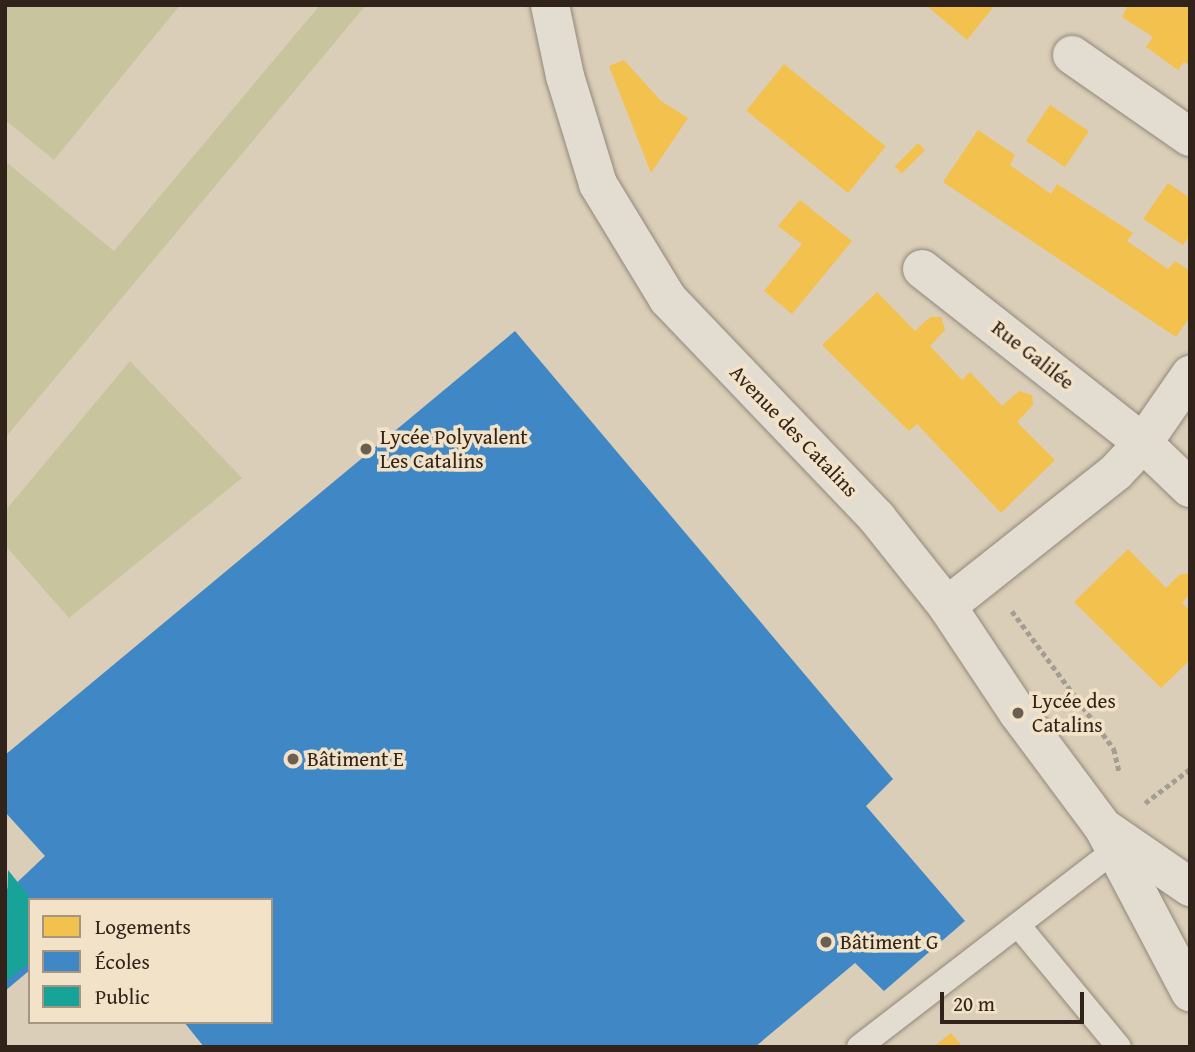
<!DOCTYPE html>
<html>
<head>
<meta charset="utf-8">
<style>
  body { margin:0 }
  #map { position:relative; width:1195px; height:1052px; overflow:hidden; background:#dbceb8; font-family:"Gentium Book Plus",serif }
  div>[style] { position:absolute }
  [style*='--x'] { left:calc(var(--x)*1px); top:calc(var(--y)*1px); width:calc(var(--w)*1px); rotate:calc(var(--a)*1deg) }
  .green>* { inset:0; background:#c8c49d }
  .homes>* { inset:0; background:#f2c14e; transform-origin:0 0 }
  .schools>* { inset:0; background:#3f88c5 }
  .public>* { inset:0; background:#17a398 }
  .path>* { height:4.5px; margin-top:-2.25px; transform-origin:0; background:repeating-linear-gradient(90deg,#a39d93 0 5px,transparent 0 8.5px) }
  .roads { filter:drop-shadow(0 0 2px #91887a) drop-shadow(0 0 2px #91887a) }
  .service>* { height:24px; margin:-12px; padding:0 12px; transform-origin:12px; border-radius:12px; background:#e3dcd1 }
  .minor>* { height:38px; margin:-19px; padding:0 19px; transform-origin:19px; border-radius:19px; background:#e3dcd1 }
  .tertiary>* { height:38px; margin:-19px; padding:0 19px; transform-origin:19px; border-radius:19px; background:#e3dcd1 }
  .dots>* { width:19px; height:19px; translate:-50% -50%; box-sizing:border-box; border:4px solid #f1e2c8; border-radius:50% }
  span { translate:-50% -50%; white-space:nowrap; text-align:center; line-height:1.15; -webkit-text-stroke:7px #f1e2c8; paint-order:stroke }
  .street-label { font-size:21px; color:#312319 }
  .poi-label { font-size:21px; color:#312319 }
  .left { translate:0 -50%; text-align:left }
  .frame { position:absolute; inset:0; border:7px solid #312319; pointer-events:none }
  .legend { position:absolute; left:28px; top:898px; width:245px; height:126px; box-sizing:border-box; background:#f1e2c8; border:2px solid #a49682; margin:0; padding:9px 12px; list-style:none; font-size:21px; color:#312319 }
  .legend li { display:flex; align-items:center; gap:14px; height:35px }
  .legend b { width:35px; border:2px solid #a49682 }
  .scale { position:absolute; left:940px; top:992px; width:144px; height:32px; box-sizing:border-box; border:4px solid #312319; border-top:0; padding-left:9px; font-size:21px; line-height:24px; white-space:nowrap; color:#312319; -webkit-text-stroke:5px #f1e2c8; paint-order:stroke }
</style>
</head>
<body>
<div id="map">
  <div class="green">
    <i style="clip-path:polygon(5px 5px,180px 5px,54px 160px,5px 120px)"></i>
    <i style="clip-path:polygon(320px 5px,366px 5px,5px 438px,5px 161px,114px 251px)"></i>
    <i style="clip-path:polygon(130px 361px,242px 478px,69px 618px,5px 545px,5px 511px)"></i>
  </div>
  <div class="homes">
    <i style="clip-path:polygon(926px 5px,995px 5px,967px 40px)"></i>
    <i style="clip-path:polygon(1128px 5px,1190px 5px,1190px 65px,1184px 62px,1178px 70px,1146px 47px,1153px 37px,1122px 17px)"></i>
    <i style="clip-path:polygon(624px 60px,661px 101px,688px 118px,651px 173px,609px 66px)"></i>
    <i style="left:784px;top:64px;width:131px;height:60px;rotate:39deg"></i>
    <i style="left:1050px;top:105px;width:47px;height:43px;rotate:34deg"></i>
    <i style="clip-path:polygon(978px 130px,1015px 155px,1010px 165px,1051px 194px,1057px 184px,1133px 233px,1127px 241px,1168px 269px,1175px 261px,1190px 271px,1190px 317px,1176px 337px,943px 182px)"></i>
    <i style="left:918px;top:143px;width:10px;height:33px;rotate:45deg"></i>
    <i style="clip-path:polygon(1168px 183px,1190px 198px,1190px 235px,1183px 245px,1143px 219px)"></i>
    <i style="clip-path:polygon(800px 200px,852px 241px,792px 314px,764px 291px,802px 244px,778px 226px)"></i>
    <i style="clip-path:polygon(877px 292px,915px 331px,930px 317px,941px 317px,945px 330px,930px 346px,962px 380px,970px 372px,1002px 406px,1019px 391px,1032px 395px,1033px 405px,1017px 422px,1055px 460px,1001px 513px,917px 424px,909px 431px,822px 345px)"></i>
    <i style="clip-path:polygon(1128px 549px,1166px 588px,1179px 575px,1190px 573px,1190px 594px,1182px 603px,1190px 611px,1190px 660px,1161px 688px,1074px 602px)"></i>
    <i style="clip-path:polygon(951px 1033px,963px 1047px,933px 1047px)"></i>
  </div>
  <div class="schools">
    <i style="clip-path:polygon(515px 331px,893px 779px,866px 806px,965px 921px,884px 991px,855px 963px,755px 1047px,204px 1047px,184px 1022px,271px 1022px,271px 900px,30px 900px,30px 970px,5px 991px,5px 886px,9px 890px,45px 856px,5px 812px,5px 755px)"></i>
  </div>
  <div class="public">
    <i style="clip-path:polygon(8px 870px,32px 900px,30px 962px,5px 982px)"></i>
  </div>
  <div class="path">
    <i style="--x:1012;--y:611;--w:172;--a:53.5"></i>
    <i style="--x:1114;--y:749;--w:23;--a:77"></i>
    <i style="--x:1145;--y:803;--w:56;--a:-37.1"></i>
  </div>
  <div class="roads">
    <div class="service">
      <i style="--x:1018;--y:925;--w:158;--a:50.4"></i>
      <i style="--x:859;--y:1047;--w:323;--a:-37.6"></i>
    </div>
    <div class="minor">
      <i style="--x:1072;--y:55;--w:144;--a:34.8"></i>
      <i style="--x:922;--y:269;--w:281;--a:38.2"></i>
      <i style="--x:1143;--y:443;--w:83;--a:-55.3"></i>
      <i style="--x:947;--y:606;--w:216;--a:-38.4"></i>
      <i style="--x:1116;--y:472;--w:40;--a:-47"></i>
      <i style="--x:1143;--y:443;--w:65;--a:43.8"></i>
    </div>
    <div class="tertiary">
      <i style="--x:550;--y:5;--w:73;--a:78.1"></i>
      <i style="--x:565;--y:76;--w:113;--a:73"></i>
      <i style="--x:598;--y:184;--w:135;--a:58.7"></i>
      <i style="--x:668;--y:299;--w:303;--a:46.3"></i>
      <i style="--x:877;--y:518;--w:112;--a:51.5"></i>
      <i style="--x:947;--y:606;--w:128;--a:56.4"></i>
      <i style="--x:1018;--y:713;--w:142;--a:53.3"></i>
      <i style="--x:1103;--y:827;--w:187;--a:62.2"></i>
      <i style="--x:1107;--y:830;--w:101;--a:34.5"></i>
    </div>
  </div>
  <div class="dots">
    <i style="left:366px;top:449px;background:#6c5f51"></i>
    <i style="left:1018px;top:713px;background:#6c5f51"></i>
    <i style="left:293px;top:759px;background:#6c5f51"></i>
    <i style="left:826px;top:942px;background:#6c5f51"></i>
  </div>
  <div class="street-label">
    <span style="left:1033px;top:355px;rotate:38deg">Rue Galilée</span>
    <span style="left:794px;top:431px;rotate:46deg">Avenue des Catalins</span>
  </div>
  <div class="poi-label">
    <span class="left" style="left:380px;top:449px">Lycée Polyvalent<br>Les Catalins</span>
    <span class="left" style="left:1032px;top:713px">Lycée des<br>Catalins</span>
    <span class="left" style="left:307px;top:759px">Bâtiment E</span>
    <span class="left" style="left:840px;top:942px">Bâtiment G</span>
  </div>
  <div class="frame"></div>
  <ul class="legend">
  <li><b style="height:19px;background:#f2c14e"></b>Logements</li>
  <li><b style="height:19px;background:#3f88c5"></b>Écoles</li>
  <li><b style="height:19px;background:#17a398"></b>Public</li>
  </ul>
  <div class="scale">20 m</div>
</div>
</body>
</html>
